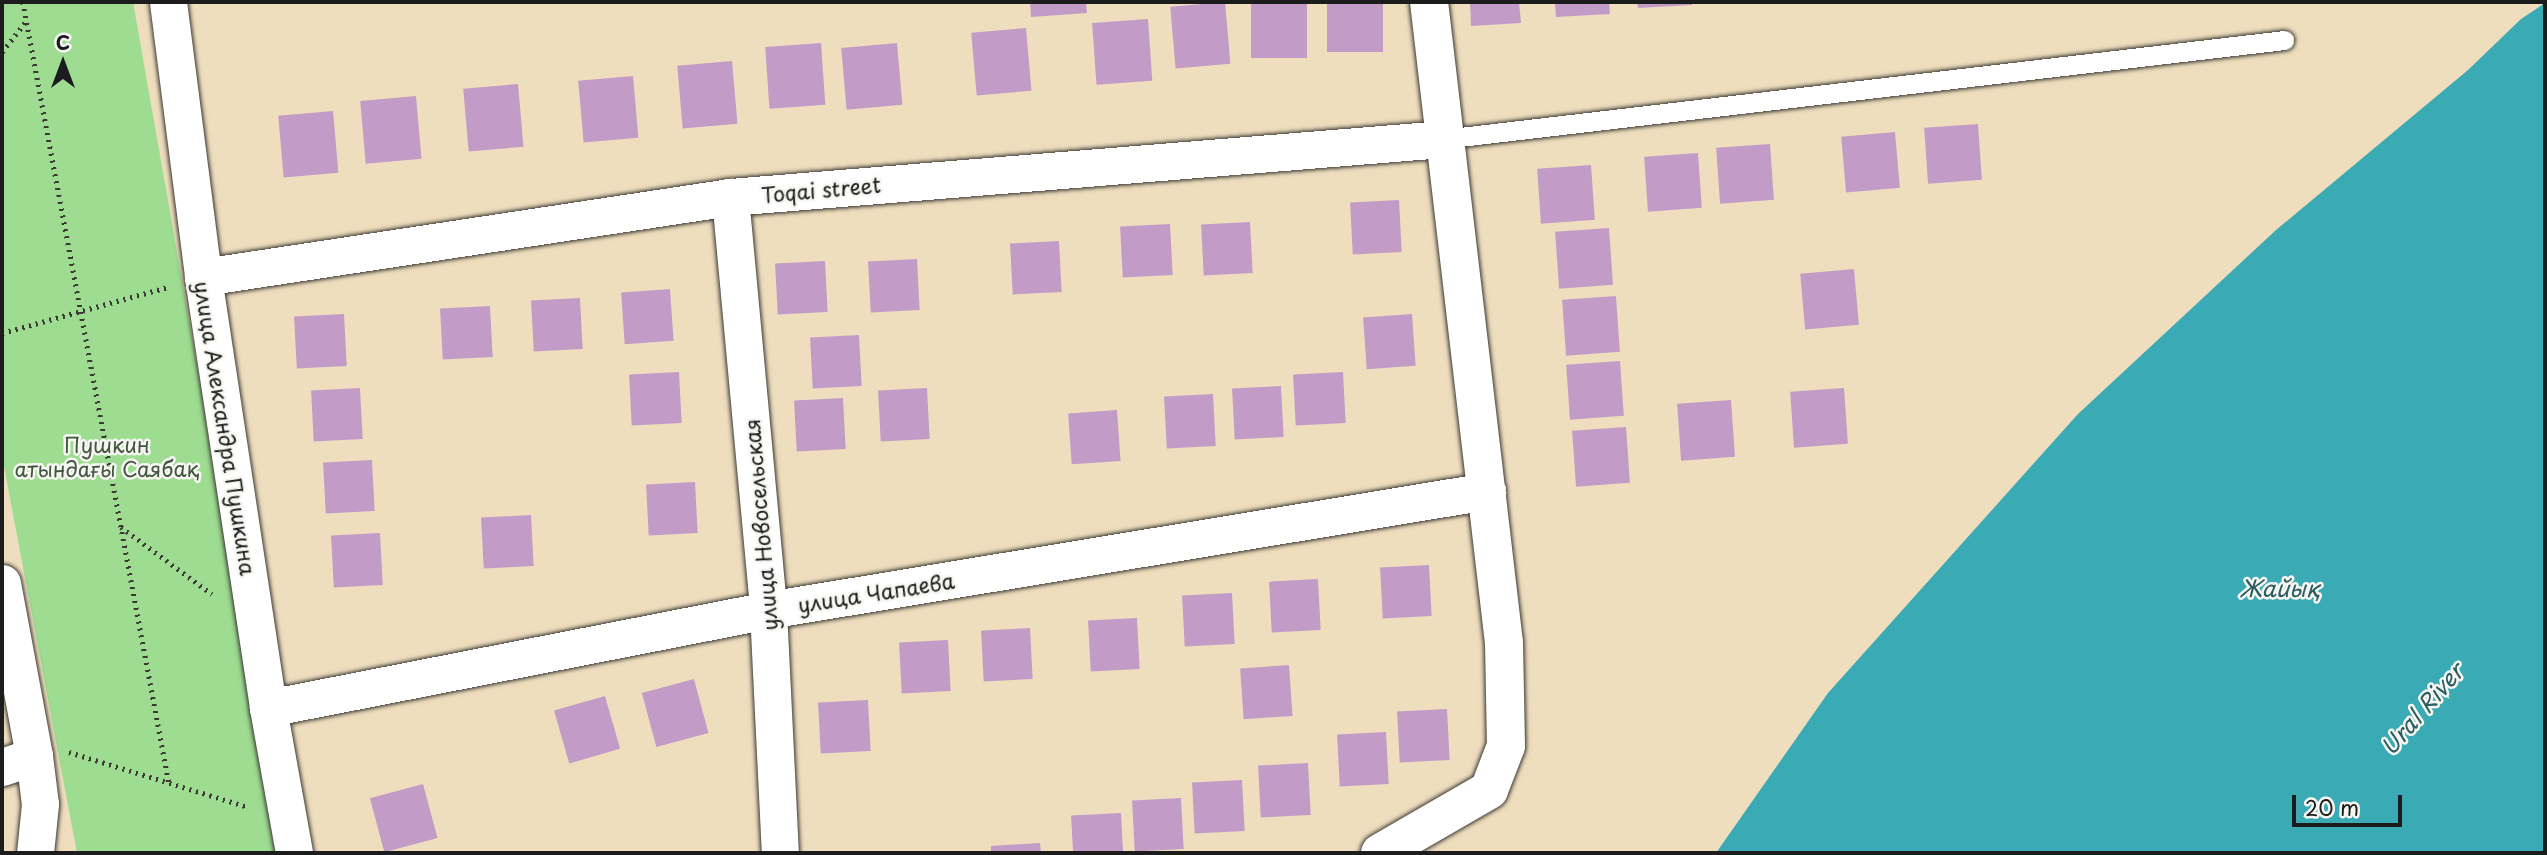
<!DOCTYPE html>
<html>
<head>
<meta charset="utf-8">
<style>
  body { margin:0 }
  #map { position:relative; width:2547px; height:855px; overflow:hidden; background:#efdebe; font-family:"Playpen Sans",sans-serif }
  div>[style] { position:absolute }
  [style*='--x'] { left:calc(var(--x)*1px); top:calc(var(--y)*1px); width:calc(var(--w)*1px); rotate:calc(var(--a)*1deg) }
  .green>* { inset:0; background:#9ddc91 }
  .water>* { inset:0; background:#3aabb4 }
  .building>* { inset:0; background:#c29cc7; transform-origin:0 0 }
  .path>* { height:4.5px; margin-top:-2.25px; transform-origin:0; background:repeating-linear-gradient(90deg,#3c3934 0 2px,transparent 0 7px) }
  .roads { filter:drop-shadow(0 0 2px #3c3934) drop-shadow(0 0 2px #3c3934) }
  .service>* { height:19px; margin:-9.5px; padding:0 9.5px; transform-origin:9.5px; border-radius:9.5px; background:#fff }
  .minor>* { height:37px; margin:-18.5px; padding:0 18.5px; transform-origin:18.5px; border-radius:18.5px; background:#fff }
  .tertiary>* { height:38px; margin:-19px; padding:0 19px; transform-origin:19px; border-radius:19px; background:#fff }
  span { translate:-50% -50%; white-space:nowrap; text-align:center; line-height:1.15; -webkit-text-stroke:5px #f6f6f2; paint-order:stroke }
  .street-label { font-size:21px; color:#1c1c1c }
  .park-label { font-size:21px; color:#43563f }
  .water-label { font-size:23px; color:#2a5c60; font-style:italic }
  .frame { position:absolute; inset:0; border:4px solid #1c1c1c; pointer-events:none }
  .north { position:absolute; left:28px; top:28px; width:70px; height:70px; -webkit-text-stroke:5px #f6f6f2; paint-order:stroke; rotate:0deg; font-size:19px; font-weight:700; line-height:28px; text-align:center; color:#1c1c1c }
  .north::after { content:''; display:block; margin:auto; width:24px; height:32px; background:#1c1c1c; clip-path:polygon(50% 0,100% 100%,50% 72%,0 100%) }
  .scale { position:absolute; left:2292px; top:795px; width:110px; height:32px; box-sizing:border-box; border:4px solid #1c1c1c; border-top:0; padding-left:9px; font-size:21px; line-height:24px; white-space:nowrap; color:#1c1c1c; -webkit-text-stroke:5px #f6f6f2; paint-order:stroke }
</style>
</head>
<body>
<div id="map">
  <div class="green">
    <i style="clip-path:polygon(2px 2px,133px 2px,283px 853px,77px 853px,2px 456px)"></i>
  </div>
  <div class="water">
    <i style="clip-path:polygon(2545px 3px,2545px 853px,1716px 853px,1828px 693px,2078px 414px,2276px 230px,2468px 70px,2521px 19px)"></i>
  </div>
  <div class="building">
    <i style="clip-path:polygon(1030px 2px,1086px 2px,1087px 13px,1031px 17px)"></i>
    <i style="left:1225px;top:2px;width:62px;height:55px;rotate:85deg"></i>
    <i style="left:1251px;top:2px;width:56px;height:56px"></i>
    <i style="left:1327px;top:2px;width:56px;height:50px"></i>
    <i style="clip-path:polygon(1470px 2px,1519px 2px,1521px 23px,1471px 26px)"></i>
    <i style="clip-path:polygon(1555px 2px,1609px 2px,1610px 14px,1556px 17px)"></i>
    <i style="clip-path:polygon(1637px 2px,1692px 2px,1692px 5px,1638px 8px)"></i>
    <i style="left:1148px;top:19px;width:62px;height:56px;rotate:86deg"></i>
    <i style="left:1026px;top:28px;width:63px;height:55px;rotate:85deg"></i>
    <i style="left:821px;top:43px;width:62px;height:56px;rotate:86deg"></i>
    <i style="left:897px;top:43px;width:62px;height:56px;rotate:85deg"></i>
    <i style="left:732px;top:61px;width:63px;height:55px;rotate:85deg"></i>
    <i style="left:633px;top:76px;width:62px;height:55px;rotate:85deg"></i>
    <i style="left:518px;top:84px;width:63px;height:55px;rotate:85deg"></i>
    <i style="left:416px;top:96px;width:63px;height:56px;rotate:85deg"></i>
    <i style="left:333px;top:111px;width:62px;height:55px;rotate:85deg"></i>
    <i style="left:1978px;top:124px;width:56px;height:54px;rotate:86deg"></i>
    <i style="left:1895px;top:132px;width:56px;height:54px;rotate:85deg"></i>
    <i style="left:1770px;top:144px;width:56px;height:54px;rotate:86deg"></i>
    <i style="left:1698px;top:153px;width:55px;height:54px;rotate:86deg"></i>
    <i style="left:1591px;top:165px;width:55px;height:54px;rotate:86deg"></i>
    <i style="left:1399px;top:200px;width:52px;height:49px;rotate:87deg"></i>
    <i style="left:1250px;top:222px;width:51px;height:49px;rotate:87deg"></i>
    <i style="left:1170px;top:224px;width:51px;height:50px;rotate:87deg"></i>
    <i style="left:1609px;top:228px;width:57px;height:54px;rotate:86deg"></i>
    <i style="left:1059px;top:241px;width:51px;height:49px;rotate:87deg"></i>
    <i style="left:917px;top:259px;width:51px;height:49px;rotate:87deg"></i>
    <i style="left:825px;top:261px;width:51px;height:50px;rotate:87deg"></i>
    <i style="left:1854px;top:269px;width:56px;height:54px;rotate:85deg"></i>
    <i style="left:670px;top:289px;width:52px;height:49px;rotate:86deg"></i>
    <i style="left:1616px;top:296px;width:56px;height:54px;rotate:86deg"></i>
    <i style="left:580px;top:298px;width:51px;height:49px;rotate:87deg"></i>
    <i style="left:490px;top:306px;width:51px;height:50px;rotate:87deg"></i>
    <i style="left:344px;top:314px;width:52px;height:50px;rotate:87deg"></i>
    <i style="left:1412px;top:314px;width:52px;height:49px;rotate:86deg"></i>
    <i style="left:859px;top:335px;width:51px;height:49px;rotate:87deg"></i>
    <i style="left:1620px;top:361px;width:55px;height:54px;rotate:86deg"></i>
    <i style="left:679px;top:372px;width:51px;height:50px;rotate:87deg"></i>
    <i style="left:1343px;top:372px;width:51px;height:50px;rotate:87deg"></i>
    <i style="left:1281px;top:386px;width:51px;height:49px;rotate:87deg"></i>
    <i style="left:360px;top:388px;width:51px;height:49px;rotate:87deg"></i>
    <i style="left:927px;top:388px;width:51px;height:49px;rotate:87deg"></i>
    <i style="left:1844px;top:388px;width:56px;height:54px;rotate:86deg"></i>
    <i style="left:1213px;top:394px;width:52px;height:49px;rotate:87deg"></i>
    <i style="left:843px;top:398px;width:51px;height:49px;rotate:87deg"></i>
    <i style="left:1731px;top:400px;width:57px;height:54px;rotate:86deg"></i>
    <i style="left:1117px;top:410px;width:51px;height:49px;rotate:86deg"></i>
    <i style="left:1626px;top:427px;width:56px;height:54px;rotate:86deg"></i>
    <i style="left:372px;top:460px;width:51px;height:49px;rotate:87deg"></i>
    <i style="left:695px;top:482px;width:51px;height:49px;rotate:87deg"></i>
    <i style="left:531px;top:515px;width:51px;height:50px;rotate:87deg"></i>
    <i style="left:380px;top:533px;width:52px;height:49px;rotate:87deg"></i>
    <i style="left:1429px;top:565px;width:51px;height:49px;rotate:87deg"></i>
    <i style="left:1318px;top:579px;width:51px;height:49px;rotate:87deg"></i>
    <i style="left:1232px;top:593px;width:51px;height:50px;rotate:87deg"></i>
    <i style="left:1137px;top:618px;width:51px;height:49px;rotate:87deg"></i>
    <i style="left:1030px;top:628px;width:51px;height:49px;rotate:87deg"></i>
    <i style="left:948px;top:640px;width:51px;height:49px;rotate:87deg"></i>
    <i style="left:1289px;top:665px;width:51px;height:49px;rotate:86deg"></i>
    <i style="left:694px;top:679px;width:56px;height:54px;rotate:75deg"></i>
    <i style="left:605px;top:696px;width:55px;height:53px;rotate:74deg"></i>
    <i style="left:868px;top:700px;width:51px;height:50px;rotate:87deg"></i>
    <i style="left:1447px;top:709px;width:51px;height:50px;rotate:87deg"></i>
    <i style="left:1386px;top:732px;width:52px;height:49px;rotate:87deg"></i>
    <i style="left:1308px;top:763px;width:52px;height:50px;rotate:87deg"></i>
    <i style="left:1242px;top:780px;width:51px;height:50px;rotate:87deg"></i>
    <i style="left:423px;top:784px;width:56px;height:55px;rotate:75deg"></i>
    <i style="left:1181px;top:798px;width:51px;height:49px;rotate:87deg"></i>
    <i style="left:1121px;top:813px;width:40px;height:50px;rotate:87deg"></i>
    <i style="clip-path:polygon(1040px 843px,1041px 853px,991px 853px,991px 846px)"></i>
  </div>
  <div class="path">
    <i style="--x:23;--y:2;--w:795;--a:79.41"></i>
    <i style="--x:2;--y:52;--w:41;--a:-52"></i>
    <i style="--x:2;--y:333;--w:172;--a:-15.5"></i>
    <i style="--x:121;--y:527;--w:113;--a:36.4"></i>
    <i style="--x:69;--y:752;--w:187;--a:17.1"></i>
  </div>
  <div class="roads">
    <div class="service">
      <i style="--x:1443;--y:139;--w:847;--a:-6.71"></i>
    </div>
    <div class="minor">
      <i style="--x:168;--y:2;--w:277;--a:82.7"></i>
      <i style="--x:203;--y:277;--w:436;--a:81.4"></i>
      <i style="--x:268;--y:708;--w:147;--a:79.8"></i>
      <i style="--x:730;--y:197;--w:415;--a:84.7"></i>
      <i style="--x:768;--y:610;--w:243;--a:87.2"></i>
      <i style="--x:203;--y:277;--w:533;--a:-8.63"></i>
      <i style="--x:730;--y:197;--w:715;--a:-4.65"></i>
      <i style="--x:2;--y:583;--w:176;--a:79.5"></i>
      <i style="--x:34;--y:756;--w:48;--a:82.9"></i>
      <i style="--x:40;--y:804;--w:49;--a:95.8"></i>
      <i style="--x:268;--y:708;--w:510;--a:-11.09"></i>
      <i style="--x:768;--y:610;--w:729;--a:-9.4"></i>
      <i style="--x:2;--y:767;--w:34;--a:-19"></i>
    </div>
    <div class="tertiary">
      <i style="--x:1380;--y:853;--w:126;--a:-30"></i>
      <i style="--x:1489;--y:790;--w:47;--a:-68.9"></i>
      <i style="--x:1506;--y:746;--w:103;--a:-91.1"></i>
      <i style="--x:1504;--y:643;--w:645;--a:-96.67"></i>
    </div>
  </div>
  <div class="street-label">
    <span style="left:821px;top:189px;rotate:-5deg">Toqai street</span>
    <span style="left:226px;top:428px;rotate:81deg">улица Александра Пушкина</span>
    <span style="left:760px;top:525px;rotate:-95deg">улица Новосельская</span>
    <span style="left:876px;top:592px;rotate:-9deg">улица Чапаева</span>
  </div>
  <div class="park-label">
    <span style="left:107px;top:456px">Пушкин<br>атындағы Саябақ</span>
  </div>
  <div class="water-label">
    <span style="left:2279px;top:588px">Жайық</span>
    <span style="left:2422px;top:709px;rotate:-49deg">Ural River</span>
  </div>
  <div class="frame"></div>
  <div class="north">С</div>
  <div class="scale">20 m</div>
</div>
</body>
</html>
